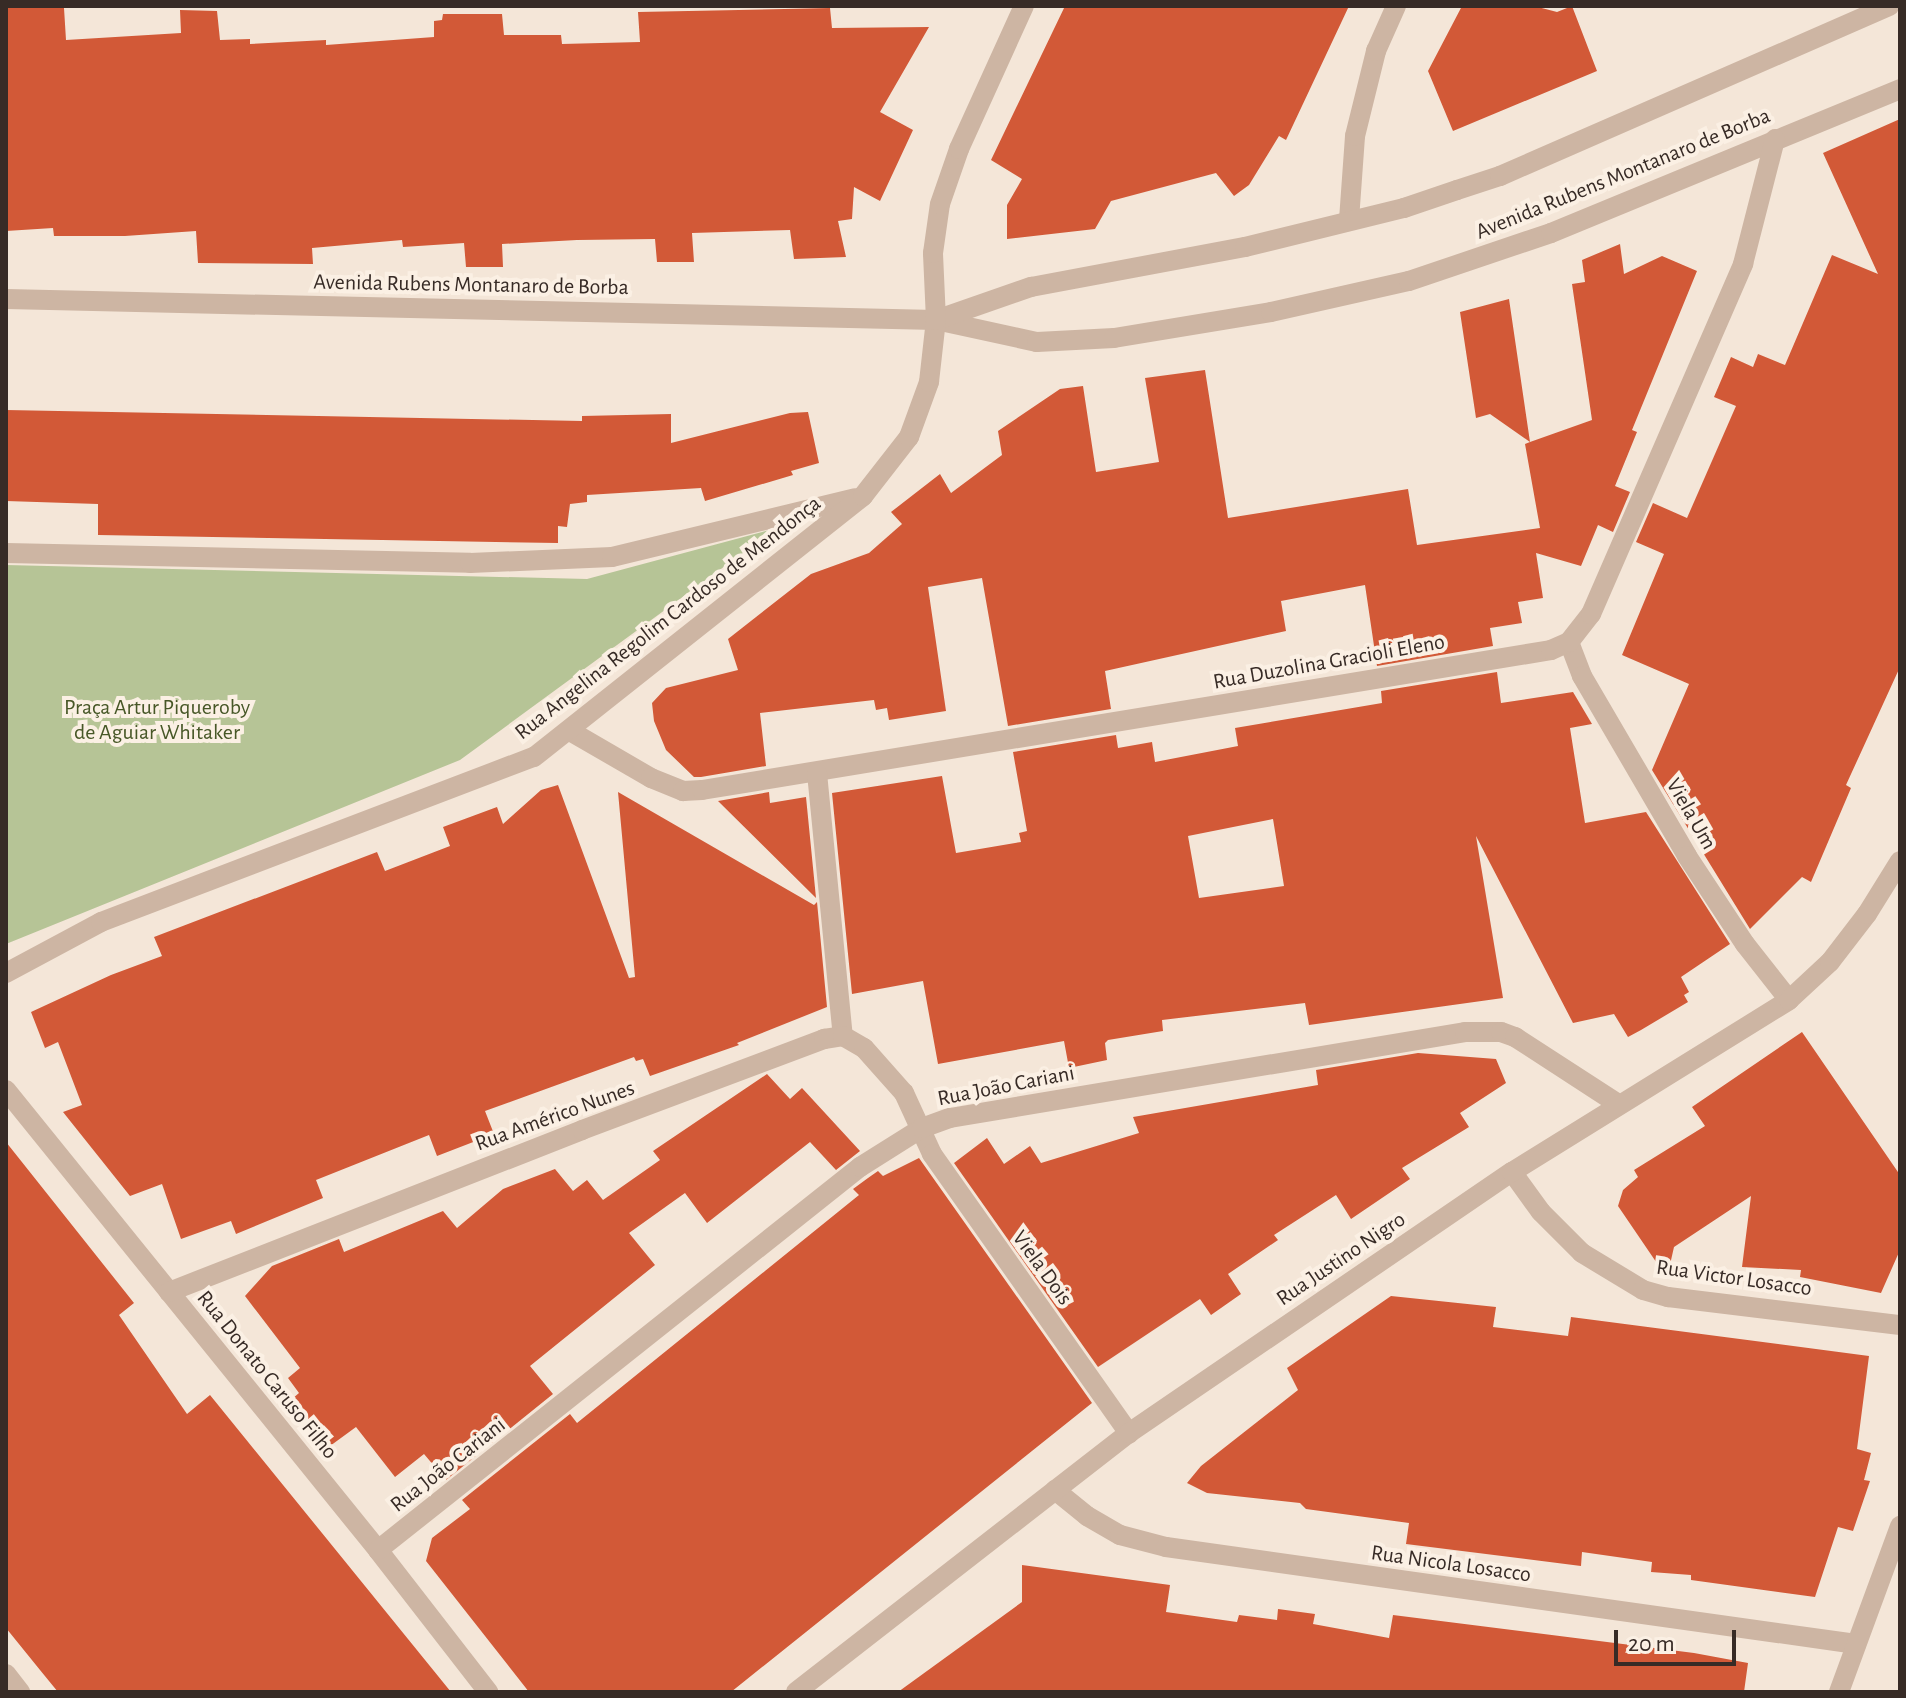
<!DOCTYPE html>
<html>
<head>
<meta charset="utf-8">
<style>
  body { margin:0 }
  #map { position:relative; width:1906px; height:1698px; overflow:hidden; background:#f4e6d8; font-family:"Alegreya Sans",sans-serif }
  div>[style] { position:absolute }
  [style*='--x'] { left:calc(var(--x)*1px); top:calc(var(--y)*1px); width:calc(var(--w)*1px); rotate:calc(var(--a)*1deg) }
  .green>* { inset:0; background:#b6c496 }
  .building>* { inset:0; background:#d25937 }
  .minor>* { height:20px; margin:-10px; padding:0 10px; transform-origin:10px; border-radius:10px; background:#cdb5a3 }
  span { translate:-50% -50%; white-space:nowrap; text-align:center; line-height:1.15; -webkit-text-stroke:8px #fbf0e4; paint-order:stroke }
  .street-label { font-size:22px; color:#372b26 }
  .park-label { font-size:22px; color:#475727 }
  .frame { position:absolute; inset:0; border:8px solid #372b26; pointer-events:none }
  .scale { position:absolute; left:1614px; top:1630px; width:122px; height:36px; box-sizing:border-box; border:4px solid #372b26; border-top:0; padding-left:10px; font-size:24px; line-height:28px; white-space:nowrap; color:#372b26; -webkit-text-stroke:6px #fbf0e4; paint-order:stroke }
</style>
</head>
<body>
<div id="map">
  <div class="green">
    <i style="clip-path:polygon(777px 528px,460px 760px,6px 944px,6px 565px,587px 579px)"></i>
  </div>
  <div class="building">
    <i style="clip-path:polygon(1065px 6px,1349px 6px,1286px 140px,1279px 136px,1249px 185px,1234px 196px,1216px 173px,1111px 201px,1095px 229px,1007px 239px,1007px 205px,1022px 179px,991px 160px)"></i>
    <i style="clip-path:polygon(1462px 6px,1534px 6px,1557px 12px,1572px 6px,1597px 71px,1453px 131px,1428px 71px)"></i>
    <i style="clip-path:polygon(6px 7px,64px 8px,66px 40px,181px 33px,180px 10px,217px 11px,220px 40px,250px 39px,250px 44px,326px 40px,326px 45px,434px 37px,434px 21px,442px 20px,443px 14px,502px 14px,504px 35px,561px 35px,562px 44px,640px 42px,638px 12px,830px 8px,832px 28px,929px 27px,880px 112px,913px 130px,880px 201px,854px 187px,852px 219px,838px 221px,846px 257px,794px 259px,790px 230px,692px 233px,694px 262px,657px 262px,655px 239px,577px 240px,502px 244px,503px 267px,466px 267px,464px 243px,403px 247px,402px 240px,312px 248px,313px 264px,198px 263px,196px 231px,125px 236px,54px 236px,53px 228px,6px 231px)"></i>
    <i style="clip-path:polygon(1900px 119px,1900px 667px,1846px 785px,1851px 788px,1811px 882px,1802px 877px,1750px 929px,1652px 770px,1689px 684px,1622px 655px,1664px 554px,1636px 542px,1653px 503px,1687px 518px,1736px 406px,1714px 397px,1731px 357px,1753px 367px,1758px 354px,1785px 365px,1832px 255px,1878px 274px,1823px 153px)"></i>
    <i style="clip-path:polygon(1620px 244px,1624px 274px,1662px 256px,1697px 271px,1632px 430px,1637px 432px,1615px 486px,1630px 492px,1613px 532px,1598px 525px,1581px 566px,1536px 553px,1543px 598px,1518px 602px,1522px 623px,1490px 628px,1493px 646px,1377px 666px,1365px 585px,1281px 601px,1286px 631px,1105px 671px,1111px 709px,1008px 726px,982px 578px,928px 587px,946px 711px,889px 720px,887px 708px,876px 710px,874px 700px,760px 713px,766px 766px,701px 777px,694px 777px,666px 750px,654px 721px,652px 703px,666px 688px,738px 670px,728px 639px,811px 574px,869px 553px,902px 524px,891px 512px,940px 474px,951px 493px,1002px 455px,998px 431px,1060px 389px,1083px 386px,1096px 472px,1159px 462px,1145px 378px,1205px 370px,1228px 518px,1408px 489px,1417px 545px,1540px 528px,1525px 444px,1530px 442px,1490px 414px,1476px 418px,1460px 312px,1509px 299px,1530px 442px,1592px 420px,1572px 284px,1585px 282px,1582px 260px)"></i>
    <i style="clip-path:polygon(6px 410px,582px 421px,582px 416px,671px 414px,671px 443px,790px 413px,808px 412px,819px 463px,791px 471px,793px 475px,705px 501px,701px 488px,587px 495px,587px 502px,570px 504px,567px 527px,558px 526px,558px 543px,98px 535px,98px 504px,6px 501px)"></i>
    <i style="clip-path:polygon(evenodd,1497px 672px,1501px 703px,1573px 692px,1592px 724px,1570px 728px,1585px 823px,1646px 812px,1730px 944px,1681px 977px,1689px 992px,1684px 995px,1688px 1002px,1641px 1030px,1628px 1037px,1614px 1014px,1573px 1023px,1476px 836px,1503px 998px,1309px 1025px,1305px 1003px,1162px 1020px,1163px 1031px,1108px 1040px,1105px 1043px,1107px 1060px,1069px 1068px,1064px 1041px,938px 1064px,923px 981px,852px 994px,832px 793px,942px 776px,956px 853px,1021px 842px,1019px 833px,1027px 831px,1013px 752px,1116px 735px,1118px 748px,1152px 742px,1155px 762px,1238px 746px,1235px 728px,1382px 703px,1381px 691px,1497px 672px,1273px 819px,1284px 886px,1199px 898px,1188px 836px,1273px 819px)"></i>
    <i style="clip-path:polygon(558px 785px,629px 978px,635px 977px,618px 792px,814px 905px,817px 902px,827px 1007px,737px 1043px,739px 1045px,650px 1076px,643px 1059px,636px 1061px,634px 1057px,485px 1111px,494px 1134px,437px 1156px,429px 1135px,316px 1180px,323px 1198px,236px 1234px,231px 1221px,181px 1239px,162px 1184px,130px 1196px,63px 1112px,82px 1105px,58px 1042px,45px 1048px,31px 1012px,111px 975px,162px 956px,154px 937px,377px 852px,385px 871px,450px 846px,443px 827px,497px 807px,503px 824px,541px 790px)"></i>
    <i style="clip-path:polygon(769px 792px,770px 803px,806px 797px,816px 898px,718px 801px)"></i>
    <i style="clip-path:polygon(1802px 1032px,1900px 1175px,1900px 1250px,1881px 1293px,1800px 1277px,1801px 1270px,1742px 1267px,1751px 1196px,1674px 1247px,1667px 1278px,1618px 1206px,1623px 1190px,1638px 1177px,1634px 1170px,1705px 1126px,1692px 1107px)"></i>
    <i style="clip-path:polygon(1418px 1053px,1496px 1059px,1506px 1083px,1460px 1113px,1469px 1127px,1402px 1168px,1410px 1179px,1351px 1219px,1336px 1195px,1274px 1235px,1278px 1240px,1228px 1274px,1241px 1294px,1211px 1315px,1200px 1299px,1098px 1367px,954px 1163px,987px 1138px,1004px 1164px,1030px 1146px,1041px 1163px,1139px 1133px,1133px 1117px,1318px 1085px,1316px 1070px)"></i>
    <i style="clip-path:polygon(767px 1074px,790px 1099px,802px 1088px,860px 1151px,836px 1170px,810px 1142px,707px 1223px,685px 1193px,629px 1233px,655px 1265px,530px 1366px,553px 1394px,446px 1480px,424px 1454px,395px 1477px,356px 1427px,330px 1446px,292px 1399px,299px 1393px,288px 1378px,300px 1368px,245px 1296px,272px 1266px,339px 1239px,344px 1252px,443px 1211px,457px 1228px,503px 1189px,555px 1169px,573px 1191px,587px 1180px,603px 1200px,660px 1160px,653px 1151px)"></i>
    <i style="clip-path:polygon(6px 1142px,134px 1303px,119px 1315px,187px 1414px,210px 1395px,451px 1692px,58px 1692px,40px 1670px,6px 1628px)"></i>
    <i style="clip-path:polygon(919px 1158px,1092px 1403px,731px 1692px,529px 1692px,426px 1561px,432px 1538px,470px 1509px,462px 1500px,570px 1414px,577px 1423px,859px 1195px,853px 1189px,868px 1178px,878px 1171px,883px 1176px)"></i>
    <i style="clip-path:polygon(1391px 1296px,1496px 1307px,1493px 1327px,1568px 1336px,1571px 1317px,1869px 1356px,1857px 1449px,1871px 1453px,1864px 1480px,1870px 1481px,1853px 1531px,1838px 1527px,1815px 1597px,1691px 1580px,1691px 1575px,1651px 1572px,1652px 1562px,1582px 1552px,1581px 1566px,1406px 1544px,1409px 1523px,1306px 1509px,1300px 1503px,1207px 1493px,1187px 1483px,1201px 1466px,1298px 1390px,1287px 1368px)"></i>
    <i style="clip-path:polygon(1022px 1565px,1170px 1585px,1166px 1612px,1237px 1622px,1239px 1615px,1277px 1620px,1278px 1609px,1315px 1614px,1313px 1624px,1389px 1638px,1393px 1615px,1694px 1653px,1748px 1663px,1744px 1692px,898px 1692px,1022px 1602px)"></i>
  </div>
  <div class="minor">
    <i style="--x:1349;--y:220;--w:84;--a:-85.9"></i>
    <i style="--x:1355;--y:136;--w:88;--a:-76.1"></i>
    <i style="--x:1376;--y:51;--w:49;--a:-66"></i>
    <i style="--x:6;--y:299;--w:930;--a:1.29"></i>
    <i style="--x:936;--y:320;--w:103;--a:12.3"></i>
    <i style="--x:1037;--y:342;--w:77;--a:-3"></i>
    <i style="--x:1114;--y:338;--w:159;--a:-9.4"></i>
    <i style="--x:1271;--y:312;--w:141;--a:-12.7"></i>
    <i style="--x:1409;--y:281;--w:150;--a:-18.7"></i>
    <i style="--x:1551;--y:233;--w:378;--a:-22.4"></i>
    <i style="--x:936;--y:320;--w:101;--a:-19.2"></i>
    <i style="--x:1031;--y:287;--w:218;--a:-10.6"></i>
    <i style="--x:1245;--y:247;--w:164;--a:-13.8"></i>
    <i style="--x:1404;--y:208;--w:56;--a:-18.8"></i>
    <i style="--x:1457;--y:190;--w:45;--a:-18"></i>
    <i style="--x:1500;--y:176;--w:425;--a:-23.6"></i>
    <i style="--x:6;--y:553;--w:464;--a:1.2"></i>
    <i style="--x:470;--y:563;--w:142;--a:-2.4"></i>
    <i style="--x:612;--y:557;--w:250;--a:-13.6"></i>
    <i style="--x:1569;--y:642;--w:36;--a:69"></i>
    <i style="--x:1582;--y:676;--w:208;--a:59.7"></i>
    <i style="--x:1687;--y:856;--w:105;--a:56.6"></i>
    <i style="--x:1745;--y:944;--w:71;--a:51.8"></i>
    <i style="--x:570;--y:731;--w:94;--a:30.1"></i>
    <i style="--x:651;--y:778;--w:35;--a:22"></i>
    <i style="--x:683;--y:791;--w:19;--a:-3"></i>
    <i style="--x:702;--y:790;--w:860;--a:-9.36"></i>
    <i style="--x:1551;--y:650;--w:20;--a:-24"></i>
    <i style="--x:1569;--y:642;--w:36;--a:-52"></i>
    <i style="--x:1591;--y:614;--w:382;--a:-66.5"></i>
    <i style="--x:1743;--y:264;--w:129;--a:-75.6"></i>
    <i style="--x:817;--y:773;--w:264;--a:84.4"></i>
    <i style="--x:6;--y:973;--w:108;--a:-28.2"></i>
    <i style="--x:101;--y:922;--w:463;--a:-20.9"></i>
    <i style="--x:534;--y:757;--w:420;--a:-38.4"></i>
    <i style="--x:863;--y:496;--w:75;--a:-52.1"></i>
    <i style="--x:909;--y:437;--w:59;--a:-70"></i>
    <i style="--x:929;--y:382;--w:62;--a:-83.6"></i>
    <i style="--x:936;--y:320;--w:67;--a:-92.6"></i>
    <i style="--x:933;--y:253;--w:49;--a:-81.9"></i>
    <i style="--x:940;--y:204;--w:58;--a:-70.9"></i>
    <i style="--x:959;--y:149;--w:157;--a:-65.6"></i>
    <i style="--x:6;--y:1090;--w:592;--a:51.04"></i>
    <i style="--x:378;--y:1550;--w:180;--a:52.2"></i>
    <i style="--x:1512;--y:1172;--w:49;--a:54.1"></i>
    <i style="--x:1541;--y:1212;--w:58;--a:45"></i>
    <i style="--x:1582;--y:1253;--w:71;--a:31.2"></i>
    <i style="--x:1643;--y:1290;--w:26;--a:16"></i>
    <i style="--x:1668;--y:1297;--w:234;--a:6.9"></i>
    <i style="--x:169;--y:1292;--w:444;--a:-21.4"></i>
    <i style="--x:582;--y:1130;--w:259;--a:-20.6"></i>
    <i style="--x:824;--y:1039;--w:19;--a:-9"></i>
    <i style="--x:843;--y:1036;--w:24;--a:30"></i>
    <i style="--x:864;--y:1048;--w:60;--a:48.4"></i>
    <i style="--x:904;--y:1093;--w:67;--a:65.3"></i>
    <i style="--x:932;--y:1154;--w:342;--a:54.8"></i>
    <i style="--x:1055;--y:1490;--w:41;--a:39.1"></i>
    <i style="--x:1087;--y:1516;--w:38;--a:30"></i>
    <i style="--x:1120;--y:1535;--w:48;--a:14.6"></i>
    <i style="--x:1166;--y:1547;--w:697;--a:8"></i>
    <i style="--x:378;--y:1550;--w:616;--a:-38.47"></i>
    <i style="--x:860;--y:1167;--w:73;--a:-32.2"></i>
    <i style="--x:922;--y:1128;--w:30;--a:-20"></i>
    <i style="--x:950;--y:1118;--w:522;--a:-9.48"></i>
    <i style="--x:1465;--y:1032;--w:36;--a:0"></i>
    <i style="--x:1501;--y:1032;--w:15;--a:20"></i>
    <i style="--x:1515;--y:1037;--w:123;--a:33"></i>
    <i style="--x:6;--y:1674;--w:23;--a:52"></i>
    <i style="--x:796;--y:1692;--w:422;--a:-37.9"></i>
    <i style="--x:1129;--y:1433;--w:463;--a:-34.3"></i>
    <i style="--x:1512;--y:1172;--w:326;--a:-31.8"></i>
    <i style="--x:1789;--y:1000;--w:56;--a:-42.8"></i>
    <i style="--x:1830;--y:962;--w:61;--a:-52.4"></i>
    <i style="--x:1867;--y:914;--w:62;--a:-58.1"></i>
    <i style="--x:1839;--y:1692;--w:177;--a:-69.8"></i>
  </div>
  <div class="street-label">
    <span style="left:1623px;top:174px;rotate:-22deg">Avenida Rubens Montanaro de Borba</span>
    <span style="left:471px;top:285px;rotate:1deg">Avenida Rubens Montanaro de Borba</span>
    <span style="left:668px;top:618px;rotate:-38deg">Rua Angelina Regolim Cardoso de Mendonça</span>
    <span style="left:1329px;top:662px;rotate:-10deg">Rua Duzolina Gracioli Eleno</span>
    <span style="left:1691px;top:814px;rotate:60deg">Viela Um</span>
    <span style="left:1006px;top:1086px;rotate:-11deg">Rua João Cariani</span>
    <span style="left:555px;top:1116px;rotate:-20deg">Rua Américo Nunes</span>
    <span style="left:1341px;top:1259px;rotate:-34deg">Rua Justino Nigro</span>
    <span style="left:1042px;top:1268px;rotate:54deg">Viela Dois</span>
    <span style="left:1734px;top:1278px;rotate:8deg">Rua Victor Losacco</span>
    <span style="left:267px;top:1375px;rotate:51deg">Rua Donato Caruso Filho</span>
    <span style="left:448px;top:1465px;rotate:-38deg">Rua João Cariani</span>
    <span style="left:1451px;top:1564px;rotate:8deg">Rua Nicola Losacco</span>
  </div>
  <div class="park-label">
    <span style="left:157px;top:720px">Praça Artur Piqueroby<br>de Aguiar Whitaker</span>
  </div>
  <div class="frame"></div>
  <div class="scale">20 m</div>
</div>
</body>
</html>
